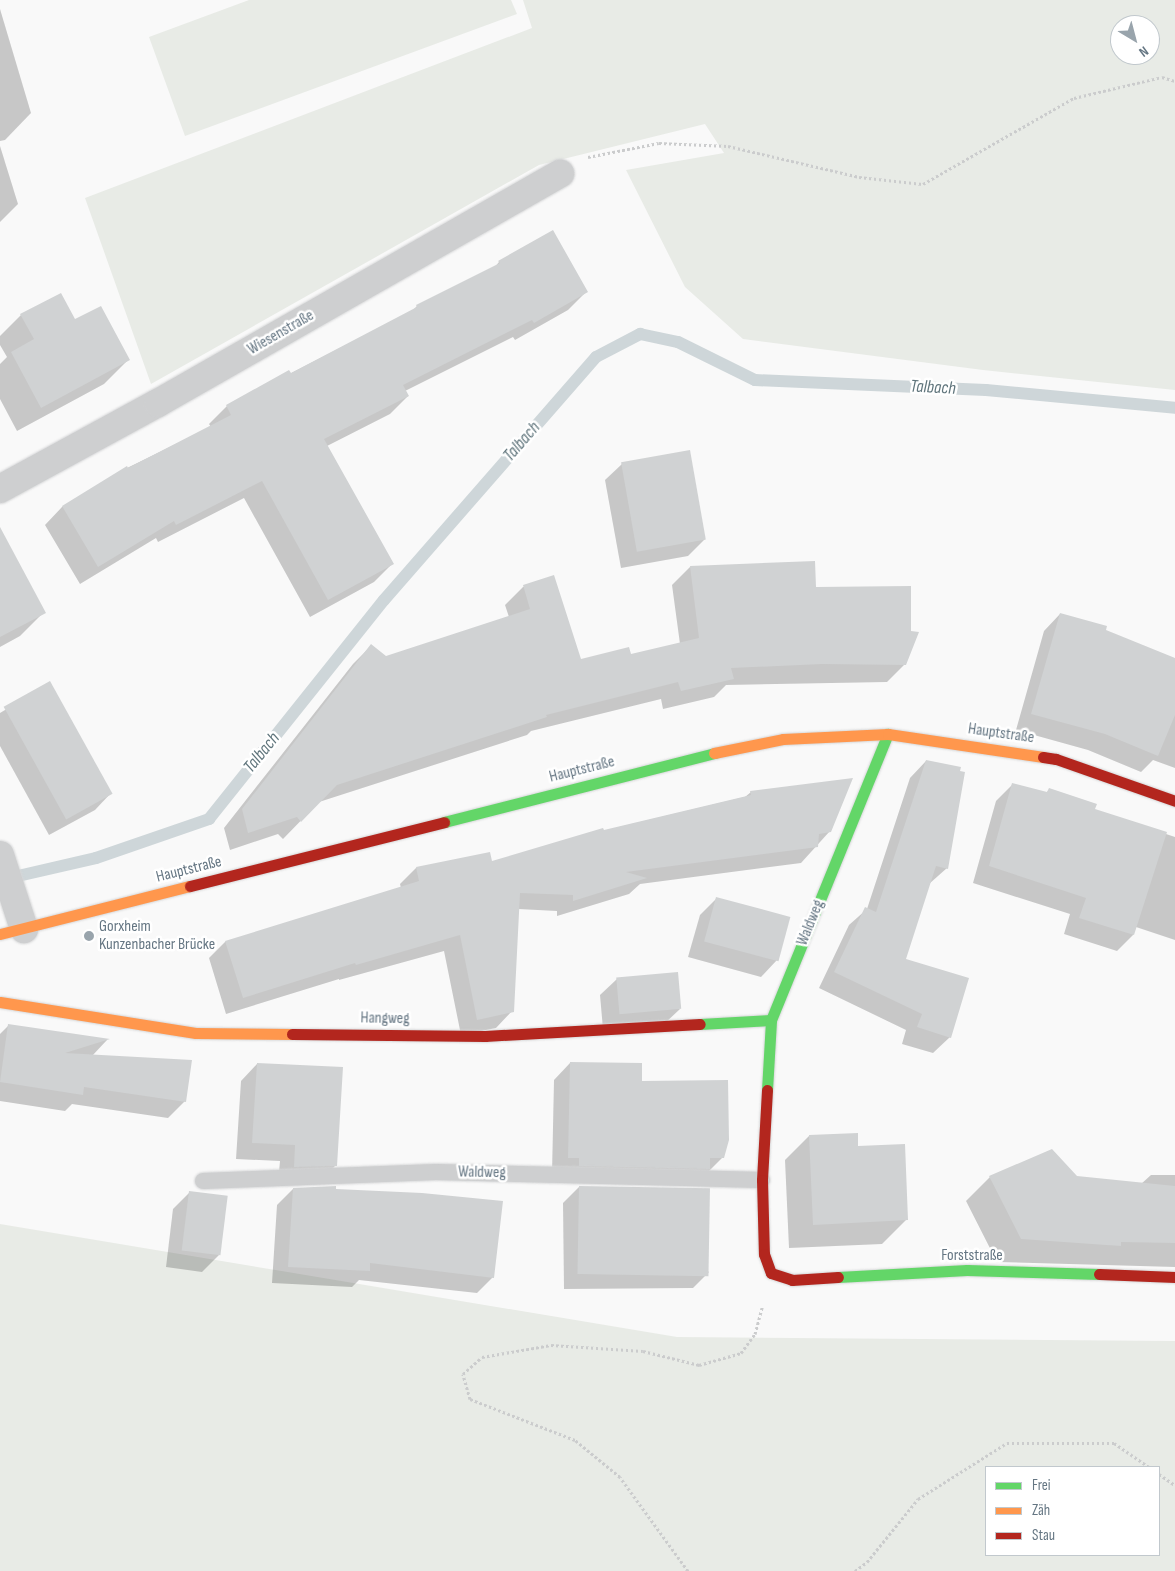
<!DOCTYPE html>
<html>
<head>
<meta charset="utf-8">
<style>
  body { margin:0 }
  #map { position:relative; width:1175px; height:1571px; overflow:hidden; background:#f9f9f9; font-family:"Sofia Sans Condensed",sans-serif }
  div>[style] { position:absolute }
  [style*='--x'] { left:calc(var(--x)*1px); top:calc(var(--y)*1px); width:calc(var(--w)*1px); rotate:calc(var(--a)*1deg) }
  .green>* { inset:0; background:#e8ebe6 }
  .shadow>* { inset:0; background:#0003 }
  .stream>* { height:12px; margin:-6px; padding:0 6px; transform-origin:6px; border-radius:6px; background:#ced6d9 }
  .building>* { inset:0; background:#d0d2d3; transform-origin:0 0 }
  .path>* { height:3px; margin-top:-1.5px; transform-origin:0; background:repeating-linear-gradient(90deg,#cbcccd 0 2.5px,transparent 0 5px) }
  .roads { filter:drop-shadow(0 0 1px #d5d6d7) drop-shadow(0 0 1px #d5d6d7) }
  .lane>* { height:16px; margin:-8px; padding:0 8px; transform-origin:8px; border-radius:8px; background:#cecfd0 }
  .street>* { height:28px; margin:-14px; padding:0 14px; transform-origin:14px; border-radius:14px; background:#cecfd0 }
  .fast>* { height:11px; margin:-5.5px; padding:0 5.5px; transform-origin:5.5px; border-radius:5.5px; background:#63d668 }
  .slow>* { height:11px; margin:-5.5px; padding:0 5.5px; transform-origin:5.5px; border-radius:5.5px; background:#ff974d }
  .jam>* { height:11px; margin:-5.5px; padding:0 5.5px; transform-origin:5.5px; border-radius:5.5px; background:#b3261e }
  .dots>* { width:14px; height:14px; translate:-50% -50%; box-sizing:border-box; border:2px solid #fff; border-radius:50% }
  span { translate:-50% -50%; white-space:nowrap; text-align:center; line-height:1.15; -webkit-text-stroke:5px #fff; paint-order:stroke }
  .street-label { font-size:16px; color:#657683 }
  .poi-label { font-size:16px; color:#657683 }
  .left { translate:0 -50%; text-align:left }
  .water-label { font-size:18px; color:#60757c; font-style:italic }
  .legend { position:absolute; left:985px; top:1466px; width:175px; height:90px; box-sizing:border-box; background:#fff; border:1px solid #c1c8cd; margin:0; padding:6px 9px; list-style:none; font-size:15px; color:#657683 }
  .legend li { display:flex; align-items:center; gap:10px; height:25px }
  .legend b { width:25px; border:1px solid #c1c8cd }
  .north { position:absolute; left:1110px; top:15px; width:50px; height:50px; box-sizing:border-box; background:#fff; border:1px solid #c1c8cd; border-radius:50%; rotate:143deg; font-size:14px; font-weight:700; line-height:20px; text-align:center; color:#657683 }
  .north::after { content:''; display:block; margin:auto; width:18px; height:22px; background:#99a4ac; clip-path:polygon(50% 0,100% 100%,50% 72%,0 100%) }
</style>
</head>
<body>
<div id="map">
  <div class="green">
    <i style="clip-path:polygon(249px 0,511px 0,517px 14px,185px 136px,149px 37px)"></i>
    <i style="clip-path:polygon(evenodd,523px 0,1175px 0,1175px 390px,983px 370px,743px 339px,685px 287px,626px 170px,724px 153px,705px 124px,539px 165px,151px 384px,85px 198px,532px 28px,523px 0,1120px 25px,1150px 25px,1150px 55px,1120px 55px,1120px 25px)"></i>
    <i style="clip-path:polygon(evenodd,0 1224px,677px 1337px,1175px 1341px,1175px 1571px,0 1571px,0 1224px,986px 1467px,1159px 1467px,1159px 1555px,986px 1555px,986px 1467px)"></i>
  </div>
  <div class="shadow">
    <i style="clip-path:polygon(0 9px,31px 113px,5px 140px,0 141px)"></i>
    <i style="clip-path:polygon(0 146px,18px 204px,0 222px)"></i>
    <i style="clip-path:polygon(552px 232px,586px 292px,568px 310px,515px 340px,513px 337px,405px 391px,408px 396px,390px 414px,327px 446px,392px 564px,374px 582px,310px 617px,244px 498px,158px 542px,156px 538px,80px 584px,45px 525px,62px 507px,127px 468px,211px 427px,209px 424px,227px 406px,412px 311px,417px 306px,494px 268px,499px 262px)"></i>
    <i style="clip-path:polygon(21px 315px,75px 321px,128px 360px,104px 384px,17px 431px,0 399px,0 364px,7px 357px,0 345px,0 336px)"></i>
    <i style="clip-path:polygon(622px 464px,705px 539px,688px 556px,621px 568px,605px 480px)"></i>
    <i style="clip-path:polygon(0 538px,44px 612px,20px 636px,0 647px)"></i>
    <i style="clip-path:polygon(690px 567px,815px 588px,905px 664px,887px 682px,726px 685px,714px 697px,663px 709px,661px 699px,531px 731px,527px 735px,319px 802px,283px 839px,278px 834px,230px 850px,224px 828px,353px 664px,371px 646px,386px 657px,509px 617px,505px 605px,523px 587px,553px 577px,580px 660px,630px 655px,680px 644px,672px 585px)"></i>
    <i style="clip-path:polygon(1060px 614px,1175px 659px,1175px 768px,1153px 760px,1141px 772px,1088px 750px,1016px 730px,1044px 631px)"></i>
    <i style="clip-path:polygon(50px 683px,111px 793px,95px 810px,49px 835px,0 746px,0 713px)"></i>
    <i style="clip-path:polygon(926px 761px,947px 868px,929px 884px,904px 960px,950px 1037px,933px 1053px,902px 1044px,906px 1030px,819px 988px,849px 925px,867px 909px,910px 778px)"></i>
    <i style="clip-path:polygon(1012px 785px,1046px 793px,1049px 790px,1094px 810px,1175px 837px,1175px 940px,1136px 927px,1133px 935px,1117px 951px,1064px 934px,1070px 914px,973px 883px,996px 801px)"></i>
    <i style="clip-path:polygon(751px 792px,830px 831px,801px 863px,640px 884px,629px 894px,557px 916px,557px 911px,518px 909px,512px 1011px,496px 1028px,461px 1035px,444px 951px,339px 980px,339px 979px,226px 1014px,209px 958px,225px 942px,401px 888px,400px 884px,416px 868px,491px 863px,603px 831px,745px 797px)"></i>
    <i style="clip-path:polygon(716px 899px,777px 960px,761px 977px,688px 957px,700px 915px)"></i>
    <i style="clip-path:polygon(617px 979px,680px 1009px,663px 1025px,603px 1029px,600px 995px)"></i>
    <i style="clip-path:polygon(8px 1026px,107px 1040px,92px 1056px,185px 1101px,168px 1118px,72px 1104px,65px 1111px,0 1101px,0 1034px)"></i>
    <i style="clip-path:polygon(570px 1063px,640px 1082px,723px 1157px,706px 1174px,552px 1174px,554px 1080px)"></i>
    <i style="clip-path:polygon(257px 1064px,336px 1165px,319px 1182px,278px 1183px,280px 1161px,236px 1159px,241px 1081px)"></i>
    <i style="clip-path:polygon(809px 1136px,857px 1147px,906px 1220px,882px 1244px,789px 1248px,785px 1160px)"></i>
    <i style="clip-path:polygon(1151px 1175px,1175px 1175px,1175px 1267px,997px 1262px,966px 1201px,990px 1177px,1076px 1177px,1141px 1184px)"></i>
    <i style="clip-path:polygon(579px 1187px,709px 1272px,693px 1288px,564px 1289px,563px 1203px)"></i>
    <i style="clip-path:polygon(293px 1189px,334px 1190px,493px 1277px,477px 1293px,359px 1280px,352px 1287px,272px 1283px,277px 1205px)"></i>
    <i style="clip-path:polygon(190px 1192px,219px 1255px,202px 1272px,166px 1267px,173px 1209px)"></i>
  </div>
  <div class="stream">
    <i style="--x:5;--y:879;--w:93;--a:-13"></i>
    <i style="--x:96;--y:858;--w:120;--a:-19"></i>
    <i style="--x:209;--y:819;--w:280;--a:-51.4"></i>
    <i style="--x:384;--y:600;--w:322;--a:-48.9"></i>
    <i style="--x:596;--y:357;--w:50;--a:-27.6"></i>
    <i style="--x:640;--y:334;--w:39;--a:12"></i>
    <i style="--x:678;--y:342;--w:86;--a:26.3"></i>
    <i style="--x:755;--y:380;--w:231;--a:2.5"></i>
    <i style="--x:986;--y:390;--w:190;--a:5.4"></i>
  </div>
  <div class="building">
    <i style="clip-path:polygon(553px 230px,588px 292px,534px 323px,532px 320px,403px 385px,409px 396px,324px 439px,394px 564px,328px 600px,262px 481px,176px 525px,174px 521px,98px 567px,62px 506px,127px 466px,128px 468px,231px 415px,226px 405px,289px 370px,291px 373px,417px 307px,416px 305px,500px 263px,498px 261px)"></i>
    <i style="clip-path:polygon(61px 293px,75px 319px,101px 306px,130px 360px,41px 408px,11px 352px,34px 339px,20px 314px)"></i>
    <i style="left:690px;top:450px;width:91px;height:70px;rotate:80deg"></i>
    <i style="clip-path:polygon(0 527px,46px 613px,0 637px)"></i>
    <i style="clip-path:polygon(815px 561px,816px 587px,911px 586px,911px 631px,919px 632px,906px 665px,822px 664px,731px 668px,734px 679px,681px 691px,678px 682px,546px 715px,547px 717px,337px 785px,301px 822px,297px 817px,248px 833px,242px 809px,371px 644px,386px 656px,530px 609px,523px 585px,554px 575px,581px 659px,629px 647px,631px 654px,699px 638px,690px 566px)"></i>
    <i style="clip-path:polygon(1060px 613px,1107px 626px,1106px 630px,1175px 658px,1175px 715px,1158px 756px,1105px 734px,1031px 714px)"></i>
    <i style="left:50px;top:681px;width:129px;height:53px;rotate:61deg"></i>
    <i style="clip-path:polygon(926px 760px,961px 767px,960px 771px,965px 772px,948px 869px,936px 866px,906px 959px,969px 978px,951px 1038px,917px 1027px,922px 1014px,834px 972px,865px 907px,876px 912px)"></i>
    <i style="clip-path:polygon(853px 778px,831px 832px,819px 834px,818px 847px,626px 872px,647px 878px,573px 901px,573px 895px,520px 893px,514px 1012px,477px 1020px,460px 935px,356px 965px,355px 963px,243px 998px,225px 941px,419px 881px,416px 867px,490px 852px,492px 861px,603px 828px,604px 830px,751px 795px,750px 791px)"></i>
    <i style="clip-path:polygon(1012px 783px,1047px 792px,1049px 788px,1097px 804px,1095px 809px,1167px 832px,1134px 935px,1079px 918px,1086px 898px,989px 866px)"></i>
    <i style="left:716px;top:897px;width:77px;height:46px;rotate:15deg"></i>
    <i style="left:678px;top:972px;width:37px;height:62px;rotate:85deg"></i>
    <i style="clip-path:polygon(8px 1024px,110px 1039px,65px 1053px,192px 1060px,186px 1102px,84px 1087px,83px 1095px,0 1082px)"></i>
    <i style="clip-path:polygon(570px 1062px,642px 1063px,642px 1081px,728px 1080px,729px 1140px,724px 1158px,710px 1158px,710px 1169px,579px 1166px,579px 1158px,568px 1158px)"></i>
    <i style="clip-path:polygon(257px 1063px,343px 1067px,337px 1166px,294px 1167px,295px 1145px,252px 1143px)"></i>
    <i style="clip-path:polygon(858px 1133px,858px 1146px,905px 1144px,908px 1220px,813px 1225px,809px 1135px)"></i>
    <i style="clip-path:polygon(1052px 1149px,1077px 1176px,1175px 1186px,1175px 1243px,1121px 1242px,1121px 1246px,1021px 1239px,989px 1176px)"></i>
    <i style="clip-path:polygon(336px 1186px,336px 1189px,422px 1193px,503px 1201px,494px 1278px,370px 1263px,370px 1271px,288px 1267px,293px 1188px)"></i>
    <i style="left:579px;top:1186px;width:131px;height:88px;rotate:1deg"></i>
    <i style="left:189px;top:1191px;width:39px;height:60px;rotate:7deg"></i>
  </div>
  <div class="path">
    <i style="--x:588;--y:157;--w:72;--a:-11.2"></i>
    <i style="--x:659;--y:143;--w:69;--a:2.5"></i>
    <i style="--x:728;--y:146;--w:135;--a:13.3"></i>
    <i style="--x:859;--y:177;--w:64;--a:6.2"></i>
    <i style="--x:923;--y:184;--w:174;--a:-29.7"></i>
    <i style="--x:1074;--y:98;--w:90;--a:-13.4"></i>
    <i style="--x:1162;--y:77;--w:14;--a:17"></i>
    <i style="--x:1159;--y:1474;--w:19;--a:35"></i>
    <i style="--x:688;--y:1571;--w:116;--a:-125.9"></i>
    <i style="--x:620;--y:1477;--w:58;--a:-140.6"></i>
    <i style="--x:575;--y:1440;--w:113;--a:-158.7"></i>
    <i style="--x:470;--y:1399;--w:26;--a:-106"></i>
    <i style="--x:463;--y:1374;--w:25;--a:-42"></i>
    <i style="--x:482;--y:1357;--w:70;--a:-9.9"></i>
    <i style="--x:551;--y:1345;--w:92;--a:3.7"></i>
    <i style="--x:643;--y:1351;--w:58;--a:14"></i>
    <i style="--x:699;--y:1365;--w:44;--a:-15.9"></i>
    <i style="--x:741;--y:1353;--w:24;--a:-54"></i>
    <i style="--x:755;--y:1334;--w:28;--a:-75"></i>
    <i style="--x:855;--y:1571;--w:15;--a:-37"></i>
    <i style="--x:867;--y:1562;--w:81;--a:-51"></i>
    <i style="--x:918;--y:1499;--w:105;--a:-32.2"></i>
    <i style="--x:1007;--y:1443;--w:107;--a:0"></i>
    <i style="--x:1114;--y:1443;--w:42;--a:34.4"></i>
  </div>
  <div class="roads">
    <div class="lane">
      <i style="--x:203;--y:1181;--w:233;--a:-2.2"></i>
      <i style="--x:436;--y:1172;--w:326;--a:1.4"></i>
    </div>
    <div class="street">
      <i style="--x:0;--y:489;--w:180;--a:-28.6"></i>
      <i style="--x:158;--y:403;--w:463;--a:-29.7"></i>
      <i style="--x:0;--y:855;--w:78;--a:72"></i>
    </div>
    <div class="fast">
      <i style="--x:444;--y:822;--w:279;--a:-14.3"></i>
      <i style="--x:700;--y:1024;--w:71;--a:-3.2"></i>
      <i style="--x:767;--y:1090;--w:70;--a:-86.7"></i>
      <i style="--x:771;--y:1020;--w:309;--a:-67.8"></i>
      <i style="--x:838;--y:1277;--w:129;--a:-3.1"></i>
      <i style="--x:967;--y:1270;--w:132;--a:1.7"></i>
    </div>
    <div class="slow">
      <i style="--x:714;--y:753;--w:70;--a:-11.5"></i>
      <i style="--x:783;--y:739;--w:105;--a:-2.7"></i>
      <i style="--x:888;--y:734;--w:157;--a:8.4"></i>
      <i style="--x:0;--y:934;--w:196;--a:-14.2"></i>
      <i style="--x:0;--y:1002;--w:198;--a:9"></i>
      <i style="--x:196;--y:1033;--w:96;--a:0.6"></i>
    </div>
    <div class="jam">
      <i style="--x:1043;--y:757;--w:13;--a:9"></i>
      <i style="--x:1056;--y:759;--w:126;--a:19.4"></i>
      <i style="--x:190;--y:886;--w:262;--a:-14.1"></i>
      <i style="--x:292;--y:1034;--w:193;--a:0.6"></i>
      <i style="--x:485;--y:1036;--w:215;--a:-3.2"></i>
      <i style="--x:767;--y:1090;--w:90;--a:93.2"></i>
      <i style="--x:762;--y:1180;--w:74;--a:88.5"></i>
      <i style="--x:764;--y:1254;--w:20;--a:70"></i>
      <i style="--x:771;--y:1273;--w:22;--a:18"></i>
      <i style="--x:792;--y:1280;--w:46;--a:-3.7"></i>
      <i style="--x:1099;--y:1274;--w:76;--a:2.3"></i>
    </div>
  </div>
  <div class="dots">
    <i style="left:89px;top:936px;background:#99a4ac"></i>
  </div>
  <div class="street-label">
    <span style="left:281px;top:333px;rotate:-30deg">Wiesenstraße</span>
    <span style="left:1001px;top:734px;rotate:8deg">Hauptstraße</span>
    <span style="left:582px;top:770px;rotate:-14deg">Hauptstraße</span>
    <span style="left:189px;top:870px;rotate:-14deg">Hauptstraße</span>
    <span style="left:811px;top:923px;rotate:-68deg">Waldweg</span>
    <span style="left:385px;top:1019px;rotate:1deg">Hangweg</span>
    <span style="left:482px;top:1173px;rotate:1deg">Waldweg</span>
    <span style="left:972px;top:1256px">Forststraße</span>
  </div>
  <div class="poi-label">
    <span class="left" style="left:99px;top:936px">Gorxheim<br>Kunzenbacher Brücke</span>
  </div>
  <div class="water-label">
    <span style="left:933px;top:388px;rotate:3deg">Talbach</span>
    <span style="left:522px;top:442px;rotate:-49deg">Talbach</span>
    <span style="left:262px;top:753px;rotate:-51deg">Talbach</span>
  </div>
  <ul class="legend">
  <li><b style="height:6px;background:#63d668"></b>Frei</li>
  <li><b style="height:6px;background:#ff974d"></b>Zäh</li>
  <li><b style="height:6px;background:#b3261e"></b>Stau</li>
  </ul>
  <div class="north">N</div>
</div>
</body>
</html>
